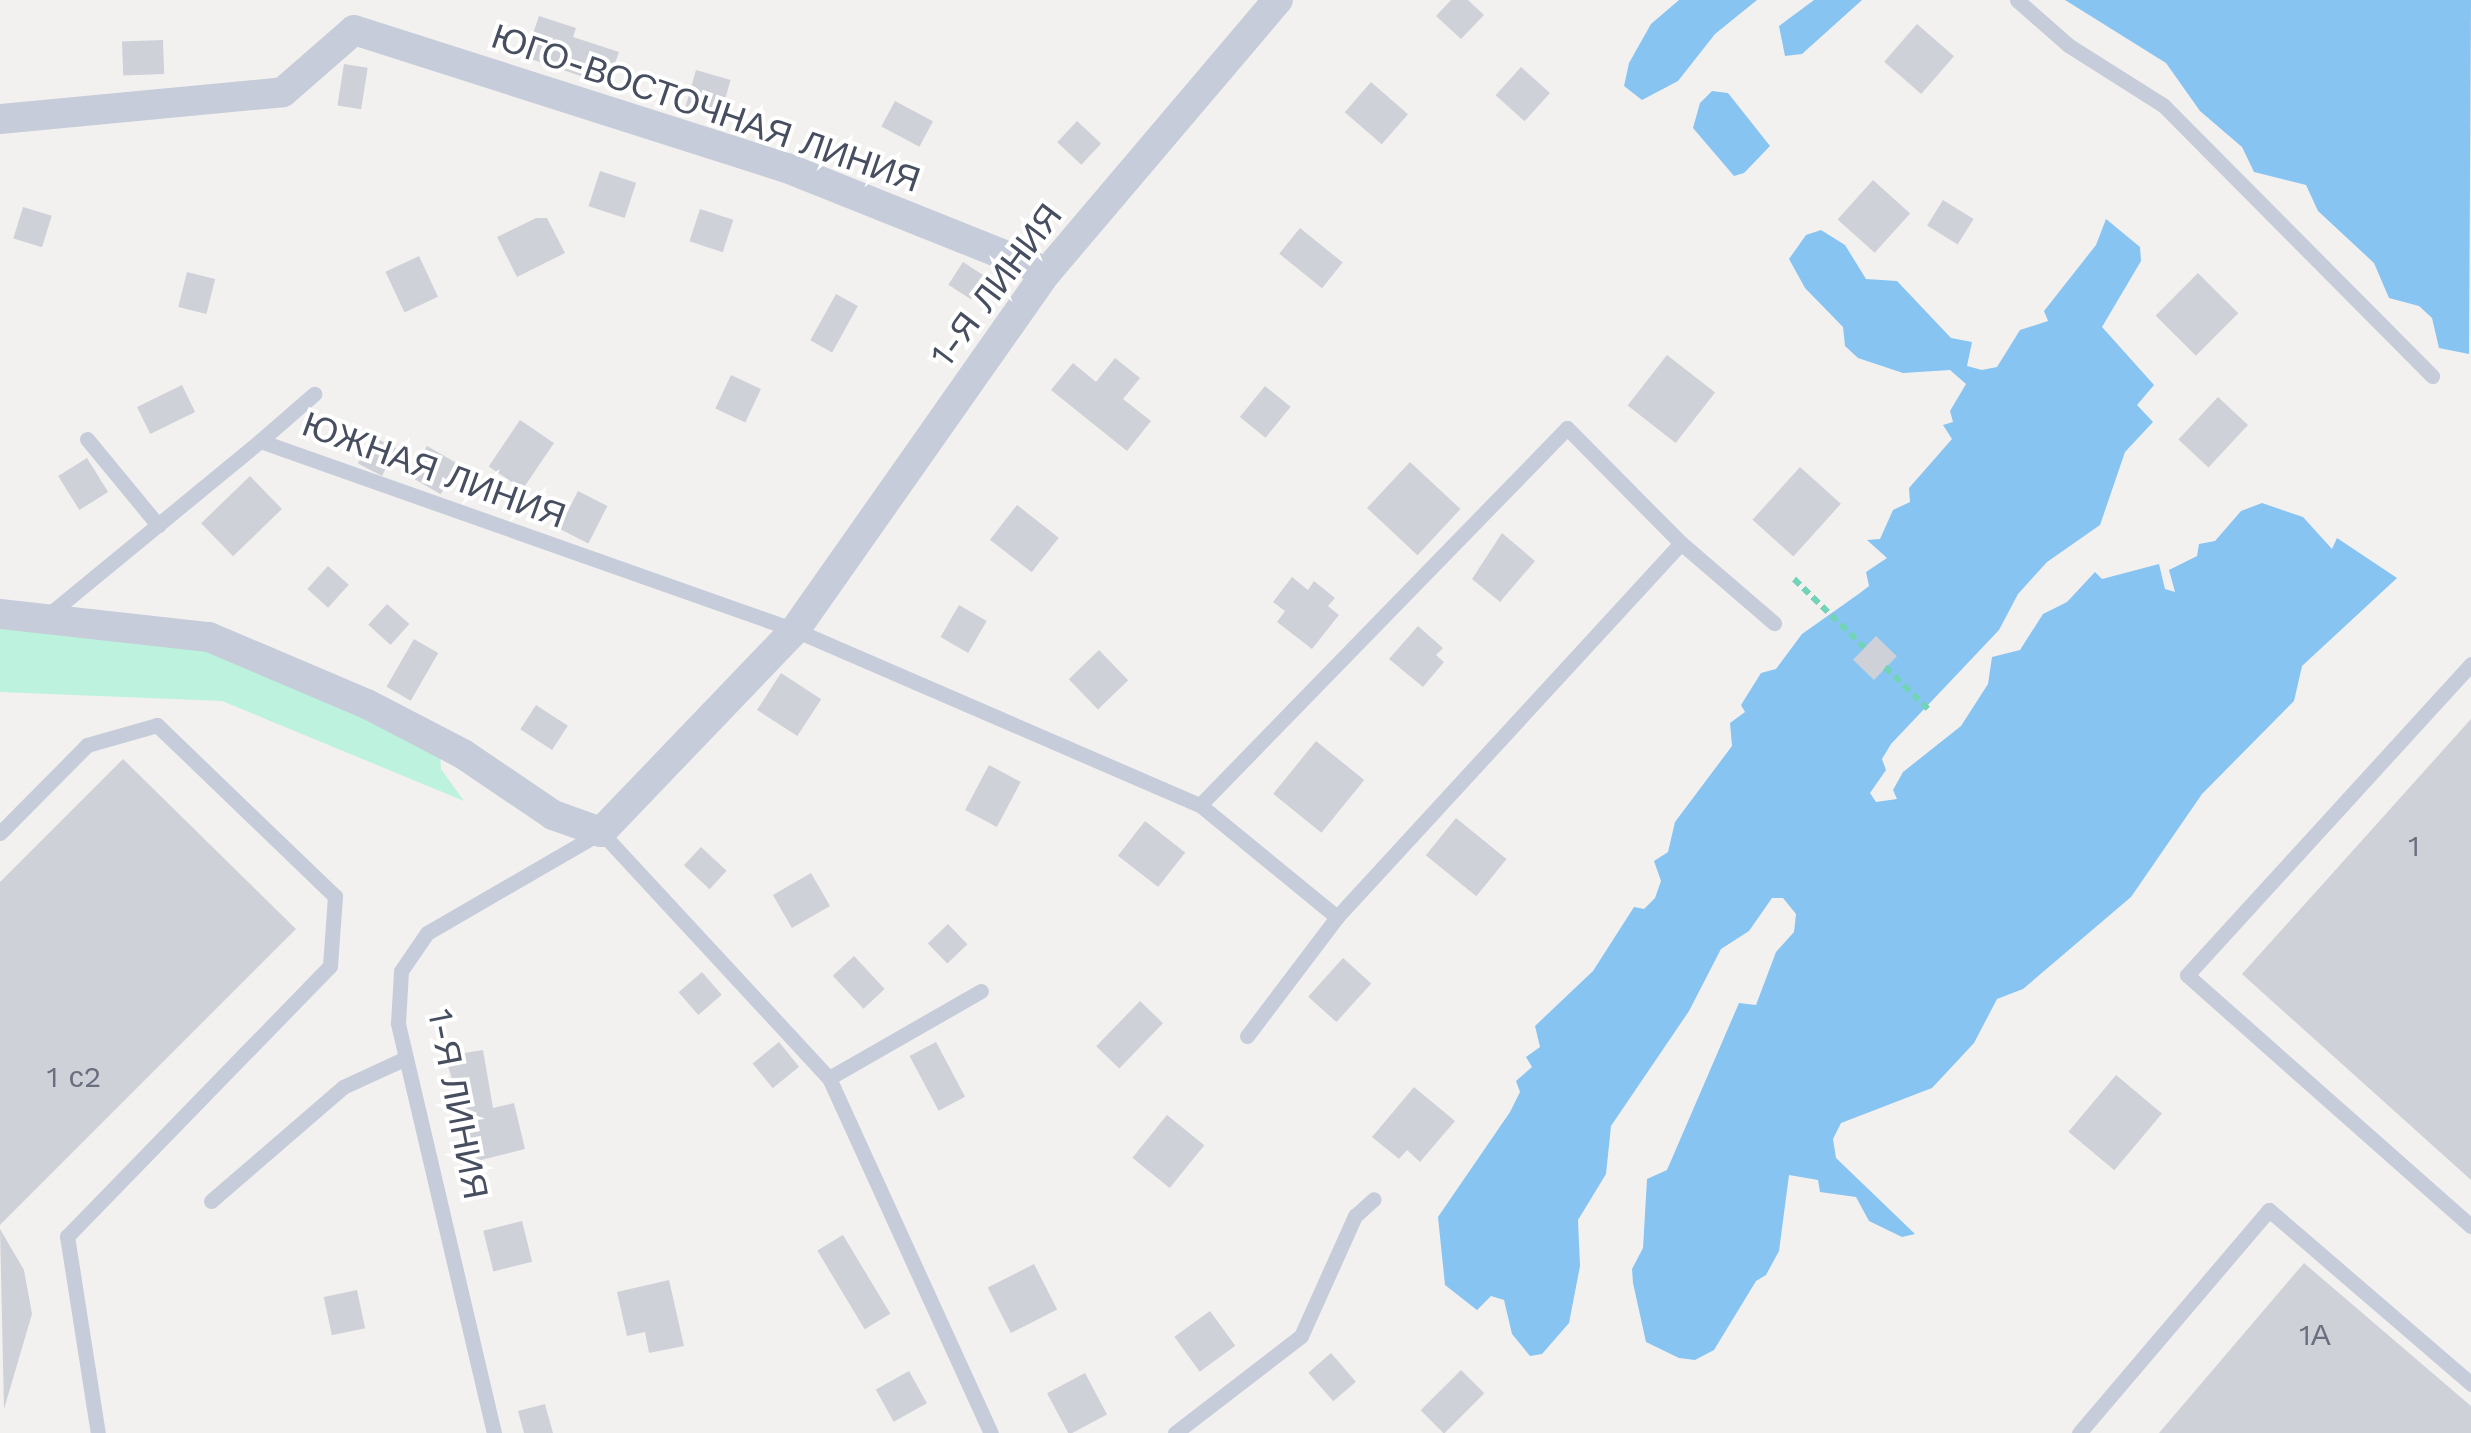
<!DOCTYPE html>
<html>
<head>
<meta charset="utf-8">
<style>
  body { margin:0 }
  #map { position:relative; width:2471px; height:1433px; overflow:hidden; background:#f3f1f0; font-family:"Work Sans",sans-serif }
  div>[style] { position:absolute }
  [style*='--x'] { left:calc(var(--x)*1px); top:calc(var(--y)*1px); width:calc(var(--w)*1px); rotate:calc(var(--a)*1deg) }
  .green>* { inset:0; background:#bdf3de }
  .water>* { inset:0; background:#87c4f2 }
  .building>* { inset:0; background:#cfd1d8; transform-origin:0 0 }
  .path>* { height:6px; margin-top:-3px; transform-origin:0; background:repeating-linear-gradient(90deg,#72d3b9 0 8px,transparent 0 13px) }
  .service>* { height:15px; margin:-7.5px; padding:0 7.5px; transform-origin:7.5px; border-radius:7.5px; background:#c6ccd9 }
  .minor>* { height:30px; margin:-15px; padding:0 15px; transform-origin:15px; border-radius:15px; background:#c6ccd9 }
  span { translate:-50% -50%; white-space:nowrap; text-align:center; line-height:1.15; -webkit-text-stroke:8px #fff; paint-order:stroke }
  .number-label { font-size:30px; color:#696f7e }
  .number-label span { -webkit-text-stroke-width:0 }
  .street-label { font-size:35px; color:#474e60 }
</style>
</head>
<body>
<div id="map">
  <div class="green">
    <i style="clip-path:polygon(0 629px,206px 643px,440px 751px,441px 769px,464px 801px,222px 701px,0 692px)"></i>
  </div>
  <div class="water">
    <i style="clip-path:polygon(1679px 0,1757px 0,1715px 34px,1678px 81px,1642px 100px,1624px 86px,1629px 63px,1651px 24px)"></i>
    <i style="clip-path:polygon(1814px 0,1862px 0,1802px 54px,1785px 56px,1779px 26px)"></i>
    <i style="clip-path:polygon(2065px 0,2471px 0,2469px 354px,2439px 348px,2432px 318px,2419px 306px,2389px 298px,2374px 263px,2318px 211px,2306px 185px,2254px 172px,2242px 147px,2200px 111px,2166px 63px)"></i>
    <i style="clip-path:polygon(1712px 91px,1728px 93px,1770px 146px,1744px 173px,1734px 176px,1693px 128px,1700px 103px)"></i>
    <i style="clip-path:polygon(2106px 219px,2140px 247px,2141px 261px,2102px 327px,2154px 385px,2137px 405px,2153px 422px,2125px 452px,2100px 525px,2047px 562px,2018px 594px,1999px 630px,1891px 744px,1882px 759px,1886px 770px,1870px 793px,1876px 802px,1897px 799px,1893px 790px,1903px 772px,1961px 726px,1988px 684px,1992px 657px,2020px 650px,2043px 614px,2067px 602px,2095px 572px,2102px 579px,2159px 564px,2165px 589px,2175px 592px,2169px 570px,2197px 556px,2199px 544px,2215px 541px,2241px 511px,2262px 503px,2303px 517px,2332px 549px,2337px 538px,2397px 578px,2302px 666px,2294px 701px,2202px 794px,2131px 897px,2023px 989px,1997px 999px,1974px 1043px,1932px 1088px,1841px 1123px,1833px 1139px,1836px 1158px,1915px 1234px,1902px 1237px,1869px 1221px,1856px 1197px,1820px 1192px,1818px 1180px,1789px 1175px,1779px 1251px,1766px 1275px,1756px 1281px,1714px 1350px,1695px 1360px,1679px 1358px,1646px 1342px,1633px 1283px,1632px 1269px,1643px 1248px,1647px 1179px,1667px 1170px,1739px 1003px,1756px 1005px,1776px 952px,1794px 932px,1796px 914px,1783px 898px,1772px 898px,1749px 931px,1721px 949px,1689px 1011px,1611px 1126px,1606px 1174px,1578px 1220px,1580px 1266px,1569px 1323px,1542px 1354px,1530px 1356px,1512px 1334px,1504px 1300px,1491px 1296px,1477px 1310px,1445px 1285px,1438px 1217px,1510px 1112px,1520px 1092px,1516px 1081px,1532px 1067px,1526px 1057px,1540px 1047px,1535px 1026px,1593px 971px,1634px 907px,1644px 909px,1655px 898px,1661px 881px,1654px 861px,1668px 852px,1675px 822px,1732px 746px,1730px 723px,1745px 712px,1741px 705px,1761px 673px,1776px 669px,1802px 634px,1860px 593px,1869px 586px,1866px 572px,1887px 558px,1867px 540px,1880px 539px,1893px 510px,1910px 502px,1909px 488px,1952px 439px,1943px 425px,1953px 422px,1950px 411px,1966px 384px,1950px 370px,1903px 373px,1858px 358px,1845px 346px,1843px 327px,1805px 288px,1789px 259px,1806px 235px,1821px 230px,1845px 245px,1866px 279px,1897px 281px,1951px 338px,1972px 342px,1967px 366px,1982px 370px,1997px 367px,2020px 330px,2048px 321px,2044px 311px,2096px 245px)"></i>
  </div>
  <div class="building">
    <i style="clip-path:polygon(1451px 0,1468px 0,1484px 15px,1461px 39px,1436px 16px)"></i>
    <i style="clip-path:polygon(539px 16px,576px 28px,573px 37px,619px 52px,607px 85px,525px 57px)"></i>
    <i style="left:1917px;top:24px;width:49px;height:50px;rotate:41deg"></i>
    <i style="left:163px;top:40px;width:34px;height:41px;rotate:88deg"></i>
    <i style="left:344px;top:64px;width:24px;height:42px;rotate:9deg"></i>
    <i style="left:1521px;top:67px;width:39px;height:38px;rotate:42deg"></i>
    <i style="left:696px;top:70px;width:36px;height:40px;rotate:16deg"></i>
    <i style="left:1371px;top:82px;width:49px;height:40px;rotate:41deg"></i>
    <i style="left:895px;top:101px;width:43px;height:29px;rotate:28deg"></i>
    <i style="left:1077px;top:121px;width:33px;height:29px;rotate:43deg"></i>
    <i style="left:600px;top:171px;width:38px;height:37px;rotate:18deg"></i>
    <i style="left:1873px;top:180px;width:50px;height:53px;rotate:42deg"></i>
    <i style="left:1943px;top:200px;width:36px;height:30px;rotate:32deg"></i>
    <i style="left:23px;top:207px;width:30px;height:33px;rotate:17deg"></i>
    <i style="left:700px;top:209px;width:35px;height:34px;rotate:18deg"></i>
    <i style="clip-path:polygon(536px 218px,547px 218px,565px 253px,517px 277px,497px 237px)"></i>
    <i style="left:1300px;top:228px;width:55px;height:33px;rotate:39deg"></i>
    <i style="left:419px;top:256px;width:45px;height:37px;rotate:65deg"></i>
    <i style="left:963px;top:262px;width:27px;height:27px;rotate:33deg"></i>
    <i style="left:187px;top:272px;width:29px;height:36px;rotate:14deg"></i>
    <i style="left:2198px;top:273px;width:57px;height:60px;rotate:45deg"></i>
    <i style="left:836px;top:294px;width:25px;height:53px;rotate:29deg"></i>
    <i style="left:1667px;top:355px;width:61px;height:64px;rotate:38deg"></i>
    <i style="clip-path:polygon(1115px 358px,1140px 378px,1123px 399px,1151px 421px,1127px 451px,1051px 390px,1073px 363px,1096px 382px)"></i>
    <i style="left:731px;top:375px;width:33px;height:37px;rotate:25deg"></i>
    <i style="left:182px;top:385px;width:30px;height:50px;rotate:64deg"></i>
    <i style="left:1265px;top:386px;width:33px;height:40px;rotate:39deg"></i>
    <i style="left:2218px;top:397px;width:41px;height:58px;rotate:43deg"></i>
    <i style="left:520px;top:420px;width:41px;height:56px;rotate:34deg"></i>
    <i style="left:372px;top:436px;width:27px;height:31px;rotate:27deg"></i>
    <i style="left:427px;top:446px;width:36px;height:35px;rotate:30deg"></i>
    <i style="left:87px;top:458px;width:40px;height:34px;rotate:58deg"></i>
    <i style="left:1410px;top:462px;width:69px;height:63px;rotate:43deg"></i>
    <i style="left:1800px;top:467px;width:55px;height:71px;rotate:42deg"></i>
    <i style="left:250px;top:476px;width:46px;height:68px;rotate:46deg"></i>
    <i style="left:578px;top:491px;width:33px;height:42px;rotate:27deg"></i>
    <i style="left:1017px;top:505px;width:53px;height:44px;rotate:38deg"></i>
    <i style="clip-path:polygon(1502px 533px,1535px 561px,1500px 602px,1472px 579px)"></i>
    <i style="left:328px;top:566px;width:28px;height:31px;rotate:42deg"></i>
    <i style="clip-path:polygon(1292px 577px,1308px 590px,1314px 581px,1335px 598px,1328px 606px,1339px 615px,1312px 649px,1277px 622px,1285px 611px,1273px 602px)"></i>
    <i style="left:387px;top:604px;width:30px;height:28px;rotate:42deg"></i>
    <i style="left:959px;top:605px;width:32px;height:37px;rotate:30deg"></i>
    <i style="clip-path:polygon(1418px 626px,1443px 648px,1436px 655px,1444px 662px,1423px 687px,1389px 659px)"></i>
    <i style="left:1876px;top:636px;width:29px;height:33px;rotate:44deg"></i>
    <i style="left:414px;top:639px;width:28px;height:55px;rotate:30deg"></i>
    <i style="left:1099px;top:650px;width:42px;height:42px;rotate:46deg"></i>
    <i style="left:781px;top:673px;width:48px;height:44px;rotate:33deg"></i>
    <i style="left:536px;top:705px;width:38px;height:29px;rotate:33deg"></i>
    <i style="clip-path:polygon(2471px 719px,2471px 1180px,2242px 974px)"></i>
    <i style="left:1316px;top:741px;width:62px;height:68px;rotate:39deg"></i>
    <i style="clip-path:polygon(123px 759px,296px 929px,0 1225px,0 882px)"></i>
    <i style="left:989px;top:765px;width:36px;height:51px;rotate:28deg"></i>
    <i style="left:1456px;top:818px;width:65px;height:48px;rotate:39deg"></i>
    <i style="left:1145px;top:821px;width:51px;height:44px;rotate:38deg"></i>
    <i style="left:701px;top:847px;width:35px;height:25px;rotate:43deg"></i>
    <i style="left:811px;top:873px;width:38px;height:44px;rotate:60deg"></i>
    <i style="left:948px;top:924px;width:28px;height:28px;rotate:46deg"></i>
    <i style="left:854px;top:956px;width:45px;height:29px;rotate:47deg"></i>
    <i style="left:1343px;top:958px;width:38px;height:52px;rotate:42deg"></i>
    <i style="left:702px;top:972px;width:30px;height:31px;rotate:49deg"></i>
    <i style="left:1140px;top:1001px;width:32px;height:63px;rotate:44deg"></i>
    <i style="left:779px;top:1042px;width:32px;height:34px;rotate:51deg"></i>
    <i style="left:936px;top:1042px;width:62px;height:30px;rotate:62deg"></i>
    <i style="clip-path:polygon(483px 1050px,493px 1108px,514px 1103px,525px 1149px,477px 1161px,445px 1056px)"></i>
    <i style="left:2116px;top:1075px;width:60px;height:74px;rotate:40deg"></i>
    <i style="clip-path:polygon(1414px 1087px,1455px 1121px,1420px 1162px,1407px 1150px,1399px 1159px,1372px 1137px)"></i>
    <i style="left:1167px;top:1115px;width:48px;height:55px;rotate:39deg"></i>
    <i style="left:522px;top:1221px;width:42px;height:40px;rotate:76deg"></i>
    <i style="clip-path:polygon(0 1229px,24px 1270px,32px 1314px,4px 1409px)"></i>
    <i style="left:843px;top:1235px;width:92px;height:30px;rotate:59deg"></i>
    <i style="clip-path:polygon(2304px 1263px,2471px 1406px,2471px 1433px,2159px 1433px)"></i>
    <i style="left:1034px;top:1264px;width:51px;height:52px;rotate:63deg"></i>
    <i style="clip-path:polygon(669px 1280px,684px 1346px,649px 1353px,645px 1332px,627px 1336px,617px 1292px)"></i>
    <i style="left:357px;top:1290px;width:39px;height:34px;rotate:78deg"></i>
    <i style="left:1210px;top:1311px;width:43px;height:44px;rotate:54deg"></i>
    <i style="left:1331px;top:1353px;width:38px;height:30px;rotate:49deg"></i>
    <i style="left:1461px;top:1370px;width:33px;height:57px;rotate:45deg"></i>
    <i style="left:909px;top:1371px;width:37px;height:38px;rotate:61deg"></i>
    <i style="left:1085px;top:1373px;width:47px;height:43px;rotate:62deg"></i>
    <i style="clip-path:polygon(545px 1404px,553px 1433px,524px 1433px,518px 1411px)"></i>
  </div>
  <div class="path">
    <i style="--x:1794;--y:579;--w:98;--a:44.2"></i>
    <i style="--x:1885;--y:667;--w:60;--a:44.3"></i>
  </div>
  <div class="service">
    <i style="--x:2017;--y:0;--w:68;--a:41.4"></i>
    <i style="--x:2068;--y:45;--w:112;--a:32.3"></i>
    <i style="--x:2163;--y:105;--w:382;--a:45.2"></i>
    <i style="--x:87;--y:439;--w:112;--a:50.5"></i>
    <i style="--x:260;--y:441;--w:72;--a:-41"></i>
    <i style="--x:47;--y:616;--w:276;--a:-39.4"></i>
    <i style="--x:260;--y:441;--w:567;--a:19.46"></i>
    <i style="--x:795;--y:630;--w:441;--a:23.4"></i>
    <i style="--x:1200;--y:805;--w:177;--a:39.3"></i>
    <i style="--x:2471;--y:664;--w:421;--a:132.4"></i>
    <i style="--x:2187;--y:975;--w:379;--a:41.5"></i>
    <i style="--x:1200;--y:805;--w:526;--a:-45.77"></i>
    <i style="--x:1567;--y:428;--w:162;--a:45.3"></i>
    <i style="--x:1681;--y:543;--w:123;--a:40.7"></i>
    <i style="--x:0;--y:833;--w:124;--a:-45.3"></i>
    <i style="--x:87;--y:745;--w:73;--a:-15.9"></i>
    <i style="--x:157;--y:725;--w:247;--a:43.9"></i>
    <i style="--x:335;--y:896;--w:70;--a:94.1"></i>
    <i style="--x:330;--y:966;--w:377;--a:134.2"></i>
    <i style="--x:67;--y:1236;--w:199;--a:81.1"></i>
    <i style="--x:1247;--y:1036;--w:149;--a:-52.9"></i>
    <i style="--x:1337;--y:917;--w:508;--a:-47.39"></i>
    <i style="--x:829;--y:1078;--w:175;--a:-29.8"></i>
    <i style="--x:211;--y:1201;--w:174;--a:-40.8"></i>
    <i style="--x:343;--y:1087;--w:69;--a:-24.7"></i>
    <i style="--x:494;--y:1433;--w:421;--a:-103.2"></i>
    <i style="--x:398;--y:1023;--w:52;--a:-86.7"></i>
    <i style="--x:401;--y:971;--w:46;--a:-55.6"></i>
    <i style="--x:427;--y:933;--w:201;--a:-30.1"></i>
    <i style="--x:601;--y:832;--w:335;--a:47.2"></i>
    <i style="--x:829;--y:1078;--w:390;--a:65.5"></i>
    <i style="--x:1175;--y:1433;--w:159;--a:-37.6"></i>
    <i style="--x:1301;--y:1336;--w:132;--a:-65.8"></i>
    <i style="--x:1355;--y:1216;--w:25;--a:-42"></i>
    <i style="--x:2079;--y:1433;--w:293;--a:-49.6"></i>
    <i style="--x:2269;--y:1210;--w:267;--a:40.7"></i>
  </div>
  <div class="minor">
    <i style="--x:0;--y:119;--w:284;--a:-5.4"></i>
    <i style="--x:283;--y:92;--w:94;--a:-41.1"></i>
    <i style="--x:354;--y:30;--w:454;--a:17.7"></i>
    <i style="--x:787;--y:168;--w:280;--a:21.8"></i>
    <i style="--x:0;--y:614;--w:210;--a:6.3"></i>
    <i style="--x:209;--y:637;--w:172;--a:23"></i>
    <i style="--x:367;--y:704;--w:108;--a:27.5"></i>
    <i style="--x:463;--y:754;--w:109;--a:34.1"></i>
    <i style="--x:553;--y:815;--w:51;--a:19.5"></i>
    <i style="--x:601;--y:832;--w:280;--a:-46.2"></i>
    <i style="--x:795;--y:630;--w:438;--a:-54.9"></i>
    <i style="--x:1047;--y:272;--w:357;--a:-49.7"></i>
  </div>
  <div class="number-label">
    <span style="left:2414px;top:846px">1</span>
    <span style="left:74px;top:1077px">1 с2</span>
    <span style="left:2315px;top:1335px">1А</span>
  </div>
  <div class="street-label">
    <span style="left:706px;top:108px;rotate:19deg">ЮГО-ВОСТОЧНАЯ ЛИНИЯ</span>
    <span style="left:996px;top:285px;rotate:-53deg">1-Я ЛИНИЯ</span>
    <span style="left:434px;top:470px;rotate:20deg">ЮЖНАЯ ЛИНИЯ</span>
    <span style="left:458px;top:1104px;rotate:79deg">1-Я ЛИНИЯ</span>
  </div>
</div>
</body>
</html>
